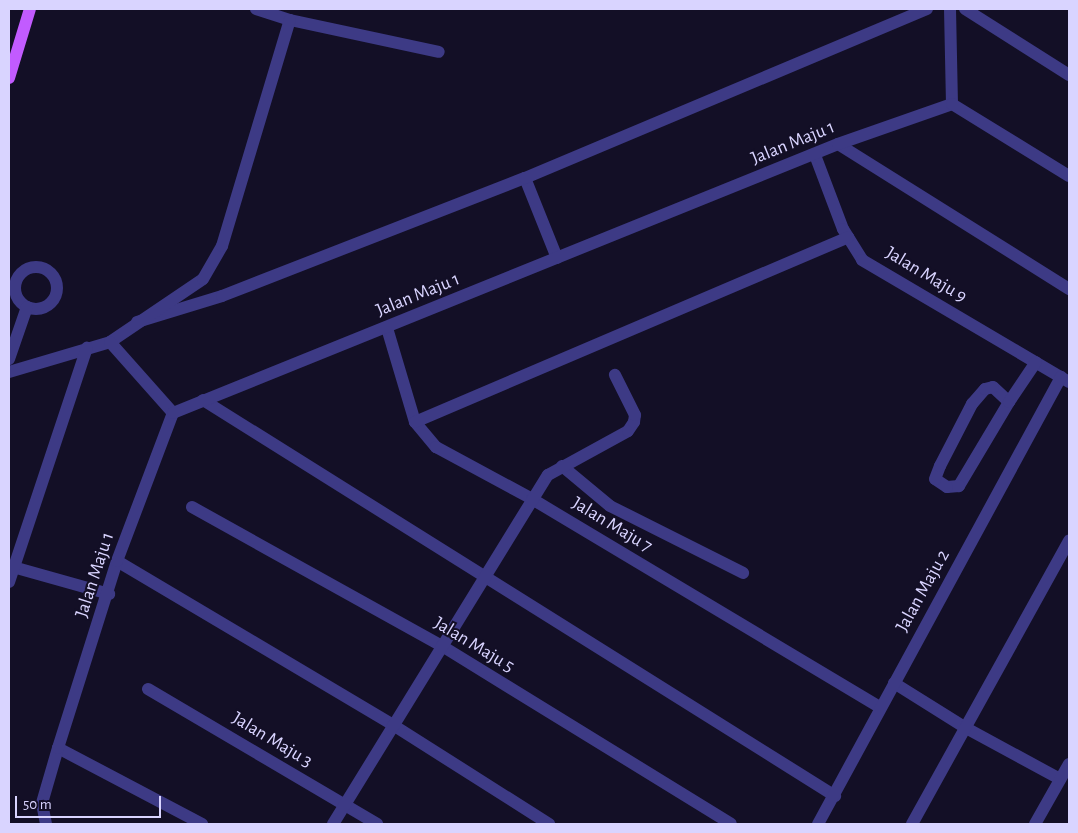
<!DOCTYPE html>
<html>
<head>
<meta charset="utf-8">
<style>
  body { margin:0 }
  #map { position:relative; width:1078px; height:833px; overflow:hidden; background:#130f26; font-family:"Alegreya Sans",sans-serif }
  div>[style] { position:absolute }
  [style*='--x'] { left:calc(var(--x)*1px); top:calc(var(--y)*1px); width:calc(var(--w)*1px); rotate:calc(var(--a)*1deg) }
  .minor>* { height:12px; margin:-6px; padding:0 6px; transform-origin:6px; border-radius:6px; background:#3d3a85 }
  .minor>.ring { margin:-6px; padding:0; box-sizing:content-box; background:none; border:12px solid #3d3a85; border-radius:50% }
  .major>* { height:12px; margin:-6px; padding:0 6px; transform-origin:6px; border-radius:6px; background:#c25bff }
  span { translate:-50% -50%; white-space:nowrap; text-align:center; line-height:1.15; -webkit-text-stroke:4px #130f26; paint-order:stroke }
  .street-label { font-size:19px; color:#d9d4ff }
  .frame { position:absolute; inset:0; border:10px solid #d9d4ff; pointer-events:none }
  .scale { position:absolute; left:15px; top:796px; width:146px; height:22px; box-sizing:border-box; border:2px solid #d9d4ff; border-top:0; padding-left:6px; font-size:15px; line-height:18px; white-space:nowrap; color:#d9d4ff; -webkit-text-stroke:4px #130f26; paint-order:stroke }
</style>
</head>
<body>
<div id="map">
  <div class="minor">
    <i style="--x:256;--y:9;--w:36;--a:18"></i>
    <i style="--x:290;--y:20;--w:152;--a:12.1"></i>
    <i style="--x:950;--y:9;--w:95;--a:88.8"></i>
    <i style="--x:965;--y:9;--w:123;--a:32.4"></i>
    <i style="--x:838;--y:144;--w:273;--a:32.1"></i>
    <i style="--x:815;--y:155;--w:79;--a:69.3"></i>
    <i style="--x:843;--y:229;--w:36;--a:58"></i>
    <i style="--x:862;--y:260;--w:240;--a:30.5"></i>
    <i style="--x:525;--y:178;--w:86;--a:68.2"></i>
    <i class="ring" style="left:15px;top:267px;width:30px;height:30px"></i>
    <i style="--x:137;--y:322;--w:89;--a:-17"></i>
    <i style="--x:222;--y:296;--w:325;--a:-21.3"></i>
    <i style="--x:525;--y:178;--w:436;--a:-22.8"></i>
    <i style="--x:387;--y:328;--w:98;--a:73.4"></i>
    <i style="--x:415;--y:422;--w:33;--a:50"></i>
    <i style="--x:436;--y:447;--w:109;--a:28.4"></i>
    <i style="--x:532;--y:499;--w:405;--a:30.9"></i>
    <i style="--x:110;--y:342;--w:112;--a:-34.1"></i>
    <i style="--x:203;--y:279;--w:38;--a:-60"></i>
    <i style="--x:222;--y:246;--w:236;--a:-73.3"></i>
    <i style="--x:9;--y:359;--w:55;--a:-70.9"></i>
    <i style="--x:9;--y:372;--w:105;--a:-16.5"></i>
    <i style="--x:110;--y:342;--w:95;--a:48.4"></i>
    <i style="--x:993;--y:387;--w:22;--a:43"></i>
    <i style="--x:1009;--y:402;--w:98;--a:120.8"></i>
    <i style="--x:959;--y:486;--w:12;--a:175"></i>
    <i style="--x:947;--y:487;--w:14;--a:-146"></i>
    <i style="--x:935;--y:479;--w:14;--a:-69"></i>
    <i style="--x:940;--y:466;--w:70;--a:-62.7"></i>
    <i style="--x:972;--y:404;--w:20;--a:-49"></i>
    <i style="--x:985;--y:389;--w:8;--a:-14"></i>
    <i style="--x:203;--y:400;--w:746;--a:32.07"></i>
    <i style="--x:1009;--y:402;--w:48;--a:-56"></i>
    <i style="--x:415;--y:422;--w:471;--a:-23.1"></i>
    <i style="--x:562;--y:466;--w:62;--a:39.8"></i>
    <i style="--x:610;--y:506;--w:149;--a:26.7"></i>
    <i style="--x:192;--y:507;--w:286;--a:29.1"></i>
    <i style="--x:442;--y:646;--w:339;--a:31.6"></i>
    <i style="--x:117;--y:561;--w:321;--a:30.7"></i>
    <i style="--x:393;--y:725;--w:185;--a:32.4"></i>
    <i style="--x:13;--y:567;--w:100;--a:15.7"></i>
    <i style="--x:9;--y:582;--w:247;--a:-71.6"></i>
    <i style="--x:894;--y:683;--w:85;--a:32"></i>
    <i style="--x:966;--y:728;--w:107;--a:28.5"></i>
    <i style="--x:148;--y:689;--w:266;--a:30.5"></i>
    <i style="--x:58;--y:748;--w:163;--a:27.8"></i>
    <i style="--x:46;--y:824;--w:21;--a:-101"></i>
    <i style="--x:42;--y:803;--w:57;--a:-73.8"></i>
    <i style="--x:58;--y:748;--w:196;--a:-72.5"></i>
    <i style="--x:117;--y:561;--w:158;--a:-69.3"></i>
    <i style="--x:173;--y:413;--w:717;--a:-22.02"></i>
    <i style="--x:838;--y:144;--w:121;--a:-19.3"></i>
    <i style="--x:952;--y:104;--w:137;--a:31.6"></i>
    <i style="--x:333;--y:824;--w:410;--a:-58.4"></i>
    <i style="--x:548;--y:475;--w:91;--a:-28.8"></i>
    <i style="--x:628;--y:431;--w:11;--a:-56"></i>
    <i style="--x:634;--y:422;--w:7;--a:-82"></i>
    <i style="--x:635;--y:415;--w:45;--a:-116.6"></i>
    <i style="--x:818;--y:824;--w:509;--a:-61.47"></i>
    <i style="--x:912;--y:824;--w:324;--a:-61"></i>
    <i style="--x:1035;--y:824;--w:69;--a:-60.5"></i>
  </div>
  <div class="major">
    <i style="--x:9;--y:78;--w:72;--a:-73.1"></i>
  </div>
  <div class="street-label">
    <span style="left:793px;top:143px;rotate:-22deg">Jalan Maju 1</span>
    <span style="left:926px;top:275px;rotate:31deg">Jalan Maju 9</span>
    <span style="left:418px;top:295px;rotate:-22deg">Jalan Maju 1</span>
    <span style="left:612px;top:525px;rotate:31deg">Jalan Maju 7</span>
    <span style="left:95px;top:575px;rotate:-72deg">Jalan Maju 1</span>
    <span style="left:923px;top:591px;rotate:-61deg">Jalan Maju 2</span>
    <span style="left:474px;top:645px;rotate:31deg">Jalan Maju 5</span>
    <span style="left:272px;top:740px;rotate:31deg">Jalan Maju 3</span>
  </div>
  <div class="frame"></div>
  <div class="scale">50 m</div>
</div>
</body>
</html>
